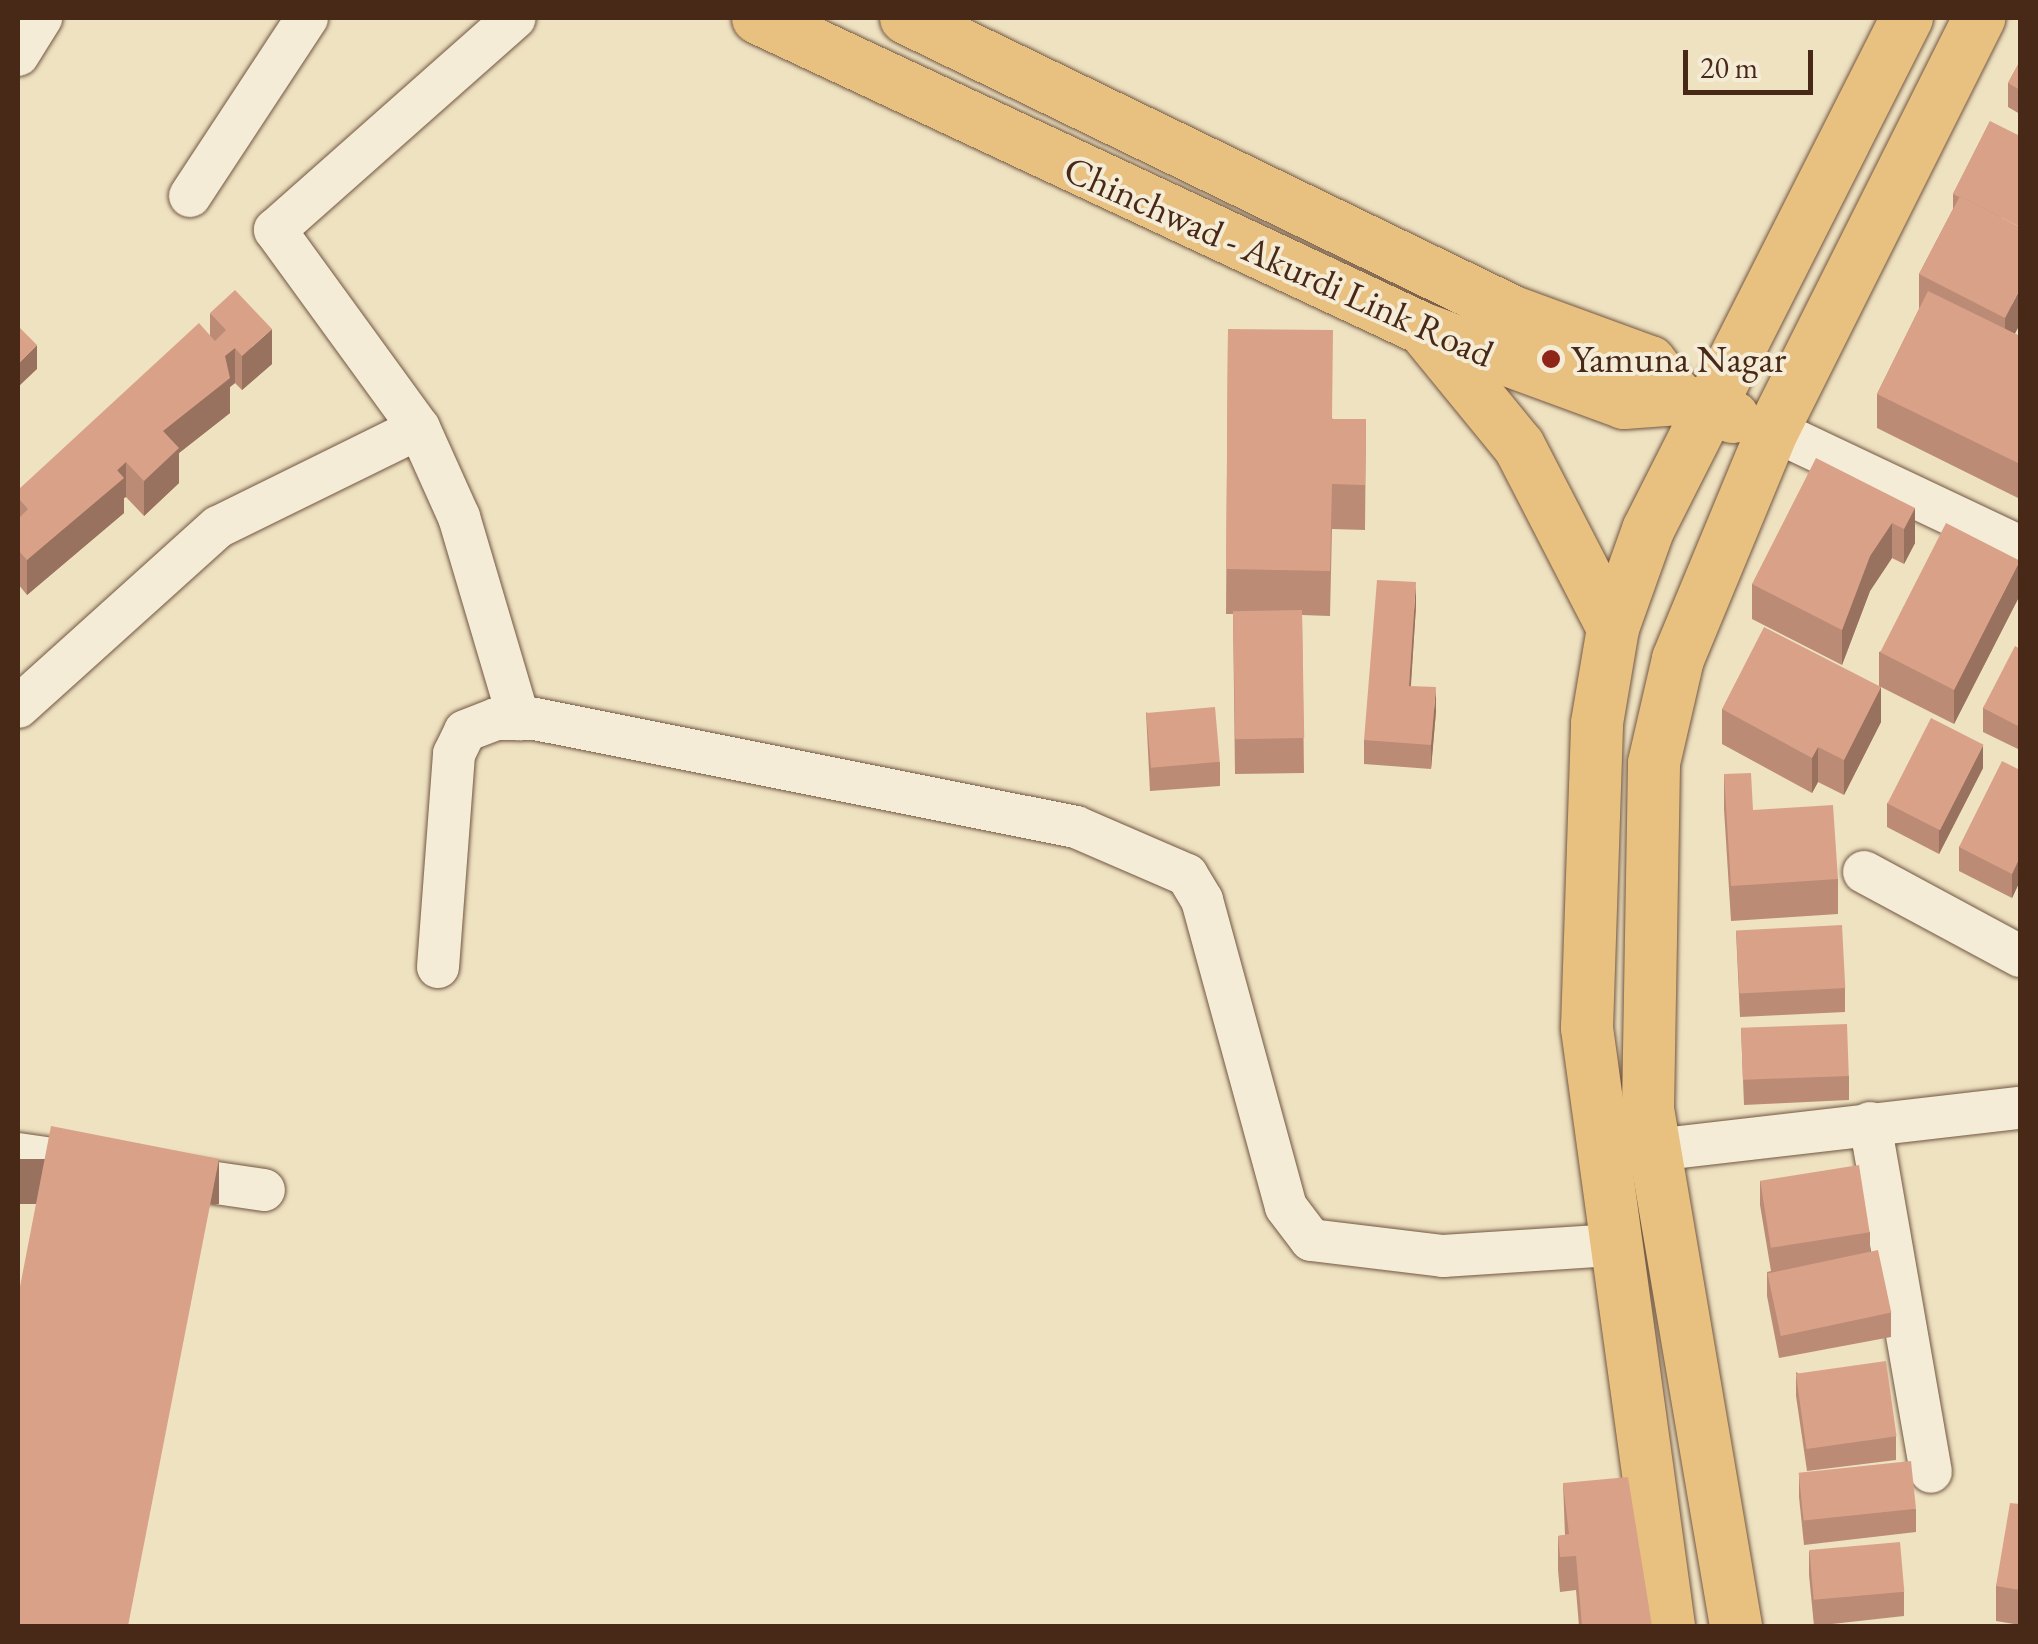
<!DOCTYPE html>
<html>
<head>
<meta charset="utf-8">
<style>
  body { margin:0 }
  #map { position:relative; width:2038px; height:1644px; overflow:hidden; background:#efe2c1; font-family:"EB Garamond",serif }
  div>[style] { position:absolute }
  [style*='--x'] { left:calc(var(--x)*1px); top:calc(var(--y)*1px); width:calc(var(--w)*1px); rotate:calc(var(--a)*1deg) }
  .roads { filter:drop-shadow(0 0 2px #725742) drop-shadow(0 0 2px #725742) }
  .minor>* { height:42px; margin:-21px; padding:0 21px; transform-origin:21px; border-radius:21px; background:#f5ecd7 }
  .major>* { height:52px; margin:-26px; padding:0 26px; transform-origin:26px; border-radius:26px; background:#e8c180 }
  .wall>* { inset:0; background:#bb8b75 }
  .shaded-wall>* { inset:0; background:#98715f; transform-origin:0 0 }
  .building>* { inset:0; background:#d9a288; transform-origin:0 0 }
  .dots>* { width:28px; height:28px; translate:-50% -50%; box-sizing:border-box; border:5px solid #f5ecd7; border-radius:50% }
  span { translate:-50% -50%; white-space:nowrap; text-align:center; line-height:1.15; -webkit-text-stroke:8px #f5ecd7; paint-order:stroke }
  .street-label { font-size:38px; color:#482917 }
  .poi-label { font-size:38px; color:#482917 }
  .left { translate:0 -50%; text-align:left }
  .frame { position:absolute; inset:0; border:20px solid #482917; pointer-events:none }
  .scale { position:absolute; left:1683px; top:50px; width:130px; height:45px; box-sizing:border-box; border:5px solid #482917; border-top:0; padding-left:12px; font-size:30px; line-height:35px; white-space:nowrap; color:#482917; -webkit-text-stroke:8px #f5ecd7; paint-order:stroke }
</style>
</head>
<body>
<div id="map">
  <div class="roads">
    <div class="minor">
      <i style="--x:18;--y:55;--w:44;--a:-58.1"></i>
      <i style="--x:190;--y:196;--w:213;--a:-56.7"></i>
      <i style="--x:419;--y:428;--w:98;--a:65.8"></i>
      <i style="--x:459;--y:517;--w:211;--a:73.5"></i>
      <i style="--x:1773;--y:430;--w:273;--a:25.3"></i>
      <i style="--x:18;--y:707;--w:269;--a:-42"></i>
      <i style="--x:218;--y:527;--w:224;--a:-26.2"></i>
      <i style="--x:419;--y:428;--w:245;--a:-126"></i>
      <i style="--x:275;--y:230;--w:320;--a:-41.5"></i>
      <i style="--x:1864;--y:872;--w:177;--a:28.3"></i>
      <i style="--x:438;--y:967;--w:214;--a:-85.7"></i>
      <i style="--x:454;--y:754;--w:25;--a:-64"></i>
      <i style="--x:465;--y:731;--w:33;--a:-21"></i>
      <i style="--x:496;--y:719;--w:39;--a:0"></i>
      <i style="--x:535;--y:719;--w:552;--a:11.29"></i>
      <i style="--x:1076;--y:827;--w:121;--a:23.4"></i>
      <i style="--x:1187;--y:875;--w:29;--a:59"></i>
      <i style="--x:1202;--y:900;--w:318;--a:74.7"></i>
      <i style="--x:1286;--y:1207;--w:41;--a:52.9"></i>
      <i style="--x:1311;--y:1240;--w:133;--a:6.9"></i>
      <i style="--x:1443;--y:1256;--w:172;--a:-3.7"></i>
      <i style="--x:1870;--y:1123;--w:354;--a:80.1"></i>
      <i style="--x:1655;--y:1150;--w:367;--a:-6.6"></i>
      <i style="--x:18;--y:1154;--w:84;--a:8.2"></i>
      <i style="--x:162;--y:1175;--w:103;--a:8.4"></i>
    </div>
    <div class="major">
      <i style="--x:758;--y:18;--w:734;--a:25.06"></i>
      <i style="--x:1423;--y:329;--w:214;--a:20.2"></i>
      <i style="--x:1624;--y:403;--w:55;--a:-4.2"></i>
      <i style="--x:1679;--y:399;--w:57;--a:18.4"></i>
      <i style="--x:906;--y:18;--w:674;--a:25.84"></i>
      <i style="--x:1513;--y:312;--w:146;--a:20.1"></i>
      <i style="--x:1650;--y:362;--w:47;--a:51.9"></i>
      <i style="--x:1428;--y:335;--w:144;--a:50.7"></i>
      <i style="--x:1519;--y:446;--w:205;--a:62.7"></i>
      <i style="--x:1669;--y:1626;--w:604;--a:-97.81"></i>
      <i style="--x:1587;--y:1028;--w:305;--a:-88.1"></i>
      <i style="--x:1597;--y:723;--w:96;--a:-80.4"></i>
      <i style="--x:1613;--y:628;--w:104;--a:-70.3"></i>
      <i style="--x:1648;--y:530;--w:574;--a:-63.17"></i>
      <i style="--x:1736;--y:1626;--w:524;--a:-99.66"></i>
      <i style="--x:1648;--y:1109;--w:346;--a:-89"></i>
      <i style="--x:1654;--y:763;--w:107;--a:-77"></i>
      <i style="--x:1678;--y:659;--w:248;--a:-67.5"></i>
      <i style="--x:1773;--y:430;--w:461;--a:-63.4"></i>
    </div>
  </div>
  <div class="wall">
    <i style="clip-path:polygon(2020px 61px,2020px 114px,2008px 107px,2008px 83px)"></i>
    <i style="clip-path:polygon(1990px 121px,2015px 334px,2020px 336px,2020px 499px,1877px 428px,1877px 394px,1919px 309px,1919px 274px,1953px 209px,1953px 194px)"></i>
    <i style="clip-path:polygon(210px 313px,272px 364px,242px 390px,235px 383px,230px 387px,230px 413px,179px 453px,179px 483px,144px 516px,126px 497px,124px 498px,124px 513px,27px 595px,18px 584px,18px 490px,210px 335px)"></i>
    <i style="clip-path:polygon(1228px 329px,1333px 419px,1366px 419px,1365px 530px,1332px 529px,1330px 616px,1302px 615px,1304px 773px,1235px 774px,1233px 614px,1226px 614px)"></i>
    <i style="clip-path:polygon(1915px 508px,1915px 543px,1904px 564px,1892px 558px,1870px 591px,1842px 665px,1752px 619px,1752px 584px)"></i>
    <i style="clip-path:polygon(2020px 595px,1954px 724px,1881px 687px,1881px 722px,1844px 795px,1818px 782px,1812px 793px,1722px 744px,1722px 709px,1879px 686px,1879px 652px)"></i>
    <i style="clip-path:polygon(1416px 606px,1411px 686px,1436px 711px,1431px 769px,1364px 764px,1364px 740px)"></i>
    <i style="clip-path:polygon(2020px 649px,2020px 750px,1983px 732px,1983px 708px)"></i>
    <i style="clip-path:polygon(1146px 712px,1220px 762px,1220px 786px,1150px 791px)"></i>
    <i style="clip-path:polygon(1983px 768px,1939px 854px,1887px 827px,1887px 803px)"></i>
    <i style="clip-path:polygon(2020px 770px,2020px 881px,2012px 898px,1959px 871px,1959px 847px)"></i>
    <i style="clip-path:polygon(1724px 774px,1753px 810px,1838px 879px,1838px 914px,1731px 921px,1724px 809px)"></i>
    <i style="clip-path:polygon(1736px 931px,1845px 988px,1845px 1012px,1740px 1017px)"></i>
    <i style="clip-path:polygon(1741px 1028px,1849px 1076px,1849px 1100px,1744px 1105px)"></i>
    <i style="clip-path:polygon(1760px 1181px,1870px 1232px,1870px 1252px,1891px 1313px,1891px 1337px,1779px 1358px,1767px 1296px,1767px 1272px,1771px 1271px,1760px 1205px)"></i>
    <i style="clip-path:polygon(1796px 1372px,1896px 1436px,1896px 1460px,1807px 1471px,1796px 1396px)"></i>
    <i style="clip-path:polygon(1799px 1473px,1916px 1509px,1916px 1532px,1804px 1545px,1799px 1497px)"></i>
    <i style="clip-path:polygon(1563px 1483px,1652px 1626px,1579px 1626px,1576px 1590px,1560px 1592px,1558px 1570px,1558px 1536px,1565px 1535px)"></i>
    <i style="clip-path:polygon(2020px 1504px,2020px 1625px,1996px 1621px,1996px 1586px)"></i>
    <i style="clip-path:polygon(1809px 1551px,1904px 1592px,1904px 1616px,1814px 1626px,1809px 1575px)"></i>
  </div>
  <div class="shaded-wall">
    <i style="clip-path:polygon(2020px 289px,2020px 324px,2005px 353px,2005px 318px)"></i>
    <i style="clip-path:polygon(272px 329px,272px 364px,242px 390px,242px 356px)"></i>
    <i style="clip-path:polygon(37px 345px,37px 369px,18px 387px,18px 364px)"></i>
    <i style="clip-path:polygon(235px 348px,235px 383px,230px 387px,230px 413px,179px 453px,179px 483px,144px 516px,144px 481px,163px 431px,225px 356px)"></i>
    <i style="clip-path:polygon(126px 462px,126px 497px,124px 498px,124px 513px,27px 595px,27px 560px)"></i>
    <i style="clip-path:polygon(1915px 508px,1915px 543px,1904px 564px,1904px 529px)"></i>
    <i style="clip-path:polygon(1892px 523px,1892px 558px,1870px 591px,1842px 665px,1842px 630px,1870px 556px)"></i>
    <i style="clip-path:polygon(2020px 560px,2020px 595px,1954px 724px,1954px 689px)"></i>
    <i style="clip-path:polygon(1416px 582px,1416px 606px,1409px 710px,1409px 686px)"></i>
    <i style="clip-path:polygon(1436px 687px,1436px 711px,1431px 769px,1431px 745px)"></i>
    <i style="clip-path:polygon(1881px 687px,1881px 722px,1844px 795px,1844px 760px)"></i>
    <i style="clip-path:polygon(1983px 745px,1983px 768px,1939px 854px,1939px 830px)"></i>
    <i style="clip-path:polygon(1818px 747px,1818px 782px,1812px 793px,1812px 758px)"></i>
    <i style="clip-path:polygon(2020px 857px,2020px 881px,2012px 898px,2012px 874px)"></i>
    <i style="left:219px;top:1159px;width:45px;height:476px;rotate:90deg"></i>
  </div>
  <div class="building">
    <i style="clip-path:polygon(2020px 61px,2020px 90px,2008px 83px)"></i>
    <i style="clip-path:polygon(1990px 121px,2020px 136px,2020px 227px,1960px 196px,1959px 197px,1953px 194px)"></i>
    <i style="clip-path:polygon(1960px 196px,2020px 227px,2020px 289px,2005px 318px,1919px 274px)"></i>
    <i style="clip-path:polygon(235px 290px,272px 329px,242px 356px,235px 348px,225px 356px,230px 378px,163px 431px,179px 448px,144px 481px,126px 462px,117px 470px,124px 478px,27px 560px,18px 550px,18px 519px,28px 509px,18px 498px,18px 490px,199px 323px,215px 341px,226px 330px,210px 313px)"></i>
    <i style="clip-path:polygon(1928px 291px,2020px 336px,2020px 464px,1877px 394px)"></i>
    <i style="clip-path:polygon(18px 326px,37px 345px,18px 364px)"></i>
    <i style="clip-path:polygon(1228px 329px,1333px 330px,1332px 419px,1366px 419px,1365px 485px,1332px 484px,1330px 571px,1226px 569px)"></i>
    <i style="clip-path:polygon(1816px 458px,1915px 508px,1904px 529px,1892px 523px,1870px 556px,1842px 630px,1752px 584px)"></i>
    <i style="left:1946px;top:523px;width:83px;height:145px;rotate:27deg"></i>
    <i style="clip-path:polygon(1377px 580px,1416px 582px,1409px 686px,1436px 687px,1431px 745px,1364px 740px)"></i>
    <i style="left:1302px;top:610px;width:128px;height:69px;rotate:89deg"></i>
    <i style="clip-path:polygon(1764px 627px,1881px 687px,1844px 760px,1818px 747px,1812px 758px,1722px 709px)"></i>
    <i style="clip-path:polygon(2015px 646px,2020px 649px,2020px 727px,1983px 708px)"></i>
    <i style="left:1215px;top:707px;width:55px;height:69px;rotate:85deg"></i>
    <i style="left:1931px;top:718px;width:59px;height:96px;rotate:27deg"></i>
    <i style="clip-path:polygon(2002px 761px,2020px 770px,2020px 857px,2012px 874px,1959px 847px)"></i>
    <i style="clip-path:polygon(1751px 773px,1753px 810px,1833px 805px,1838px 879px,1731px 886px,1724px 774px)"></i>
    <i style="left:1842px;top:925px;width:63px;height:106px;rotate:87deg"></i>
    <i style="left:1847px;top:1024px;width:52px;height:106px;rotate:88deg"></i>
    <i style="clip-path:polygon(51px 1126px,219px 1159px,128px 1626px,18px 1626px,18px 1297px)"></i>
    <i style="left:1859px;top:1165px;width:68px;height:100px;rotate:81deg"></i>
    <i style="left:1878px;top:1250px;width:64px;height:113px;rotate:78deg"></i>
    <i style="left:1886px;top:1361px;width:76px;height:91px;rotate:82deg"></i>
    <i style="left:1911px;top:1461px;width:48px;height:113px;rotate:84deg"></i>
    <i style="clip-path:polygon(1628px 1477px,1652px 1626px,1582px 1626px,1576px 1556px,1560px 1557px,1558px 1536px,1569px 1534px,1563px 1483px)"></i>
    <i style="clip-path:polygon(2010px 1503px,2020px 1504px,2020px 1590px,1996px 1586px)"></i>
    <i style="left:1900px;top:1542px;width:50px;height:91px;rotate:85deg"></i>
  </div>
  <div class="dots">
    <i style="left:1551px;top:359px;background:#8f2418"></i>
  </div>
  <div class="street-label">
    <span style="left:1279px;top:261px;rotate:24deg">Chinchwad - Akurdi Link Road</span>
  </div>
  <div class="poi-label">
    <span class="left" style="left:1571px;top:359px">Yamuna Nagar</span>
  </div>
  <div class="frame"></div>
  <div class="scale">20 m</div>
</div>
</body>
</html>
